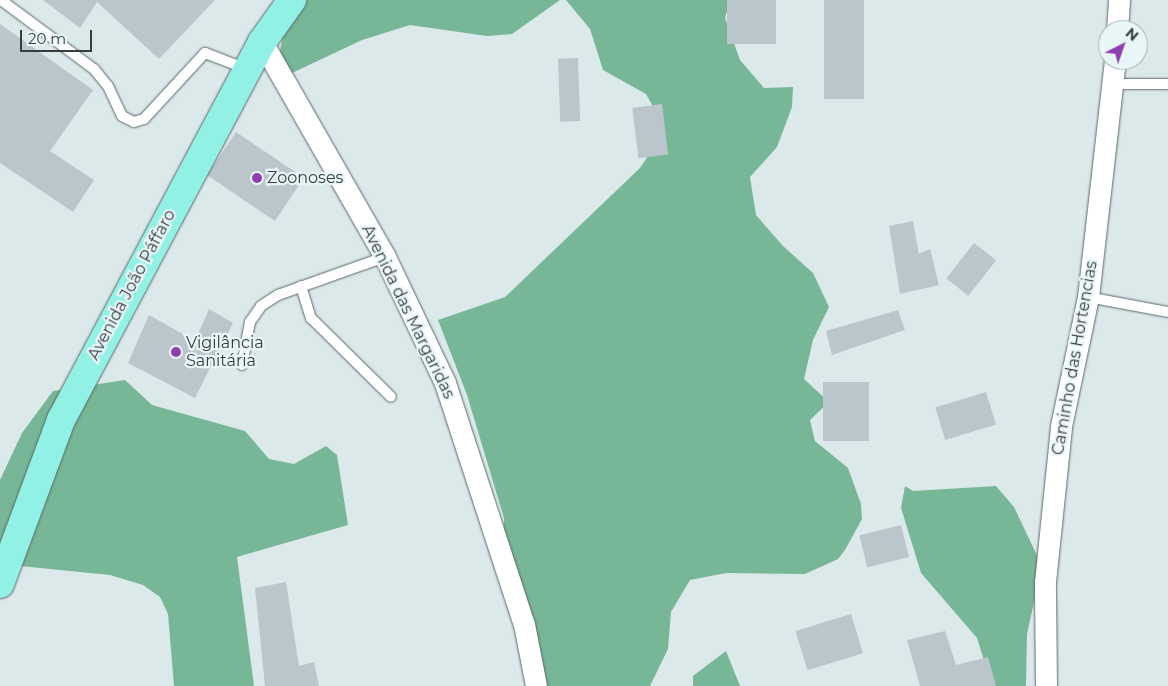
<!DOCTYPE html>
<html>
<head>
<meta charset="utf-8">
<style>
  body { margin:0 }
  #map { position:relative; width:1168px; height:686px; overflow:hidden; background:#dce9eb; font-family:Montserrat,sans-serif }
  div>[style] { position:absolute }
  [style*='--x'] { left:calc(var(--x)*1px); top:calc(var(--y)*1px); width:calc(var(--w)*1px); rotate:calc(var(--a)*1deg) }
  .forest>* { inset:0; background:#77b797 }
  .building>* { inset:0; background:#bbc6cc; transform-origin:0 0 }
  .roads { filter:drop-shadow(0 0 1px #5c6769) drop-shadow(0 0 1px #5c6769) }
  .lane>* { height:10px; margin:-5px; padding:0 5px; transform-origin:5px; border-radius:5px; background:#fff }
  .street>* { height:21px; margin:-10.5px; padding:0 10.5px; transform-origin:10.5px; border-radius:10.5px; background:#fff }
  .primary>* { height:28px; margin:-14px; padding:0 14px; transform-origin:14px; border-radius:14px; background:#92f1e5 }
  .dots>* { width:14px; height:14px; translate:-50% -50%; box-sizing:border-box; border:2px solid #e9f6f8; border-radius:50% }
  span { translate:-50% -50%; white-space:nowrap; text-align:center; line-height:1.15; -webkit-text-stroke:4.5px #e9f6f8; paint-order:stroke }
  .poi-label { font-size:16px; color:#373c3d }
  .left { translate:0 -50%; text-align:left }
  .street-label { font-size:16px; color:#373c3d }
  .north { position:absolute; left:1098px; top:20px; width:50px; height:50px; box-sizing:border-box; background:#e9f6f8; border:1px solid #a2acad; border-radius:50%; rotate:41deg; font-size:14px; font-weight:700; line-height:20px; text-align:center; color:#373c3d }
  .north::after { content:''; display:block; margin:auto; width:18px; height:22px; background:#8e40b0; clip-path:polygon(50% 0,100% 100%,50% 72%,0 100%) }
  .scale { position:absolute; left:20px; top:30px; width:72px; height:22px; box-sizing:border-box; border:2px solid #373c3d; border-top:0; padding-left:6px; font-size:15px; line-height:18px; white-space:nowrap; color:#373c3d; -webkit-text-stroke:4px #e9f6f8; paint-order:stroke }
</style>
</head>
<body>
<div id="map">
  <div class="forest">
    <i style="clip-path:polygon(295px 0,560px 0,512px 34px,487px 36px,410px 25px,362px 40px,292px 73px,284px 67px,280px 51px,287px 13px)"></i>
    <i style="clip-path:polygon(566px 0,730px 0,725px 18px,740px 60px,764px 88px,793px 87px,792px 107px,777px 147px,750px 177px,756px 215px,783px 246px,813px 273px,829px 307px,813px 340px,804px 379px,829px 402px,810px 420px,815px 441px,848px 468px,861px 504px,862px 519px,845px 550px,838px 559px,805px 574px,726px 573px,690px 580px,671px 612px,668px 649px,650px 686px,537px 686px,503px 558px,504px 518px,467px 395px,438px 320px,505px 297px,640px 168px,658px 141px,661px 121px,646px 94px,603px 70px,590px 29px)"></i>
    <i style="clip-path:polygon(125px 380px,152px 405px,245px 431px,269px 459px,294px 464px,326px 446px,337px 455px,348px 525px,237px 557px,254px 686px,174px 686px,168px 614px,160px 597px,143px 585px,110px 575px,0 564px,0 480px,22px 433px,53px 391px)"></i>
    <i style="clip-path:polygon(905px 486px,913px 491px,996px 486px,1014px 507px,1042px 566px,1027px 634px,1026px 686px,992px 686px,977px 638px,921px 573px,901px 508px)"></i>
    <i style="clip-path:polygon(726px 651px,740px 686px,693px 686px,693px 676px)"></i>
  </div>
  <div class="building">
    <i style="clip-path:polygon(43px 0,215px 0,159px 59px,97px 2px,80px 28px)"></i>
    <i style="left:727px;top:0;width:49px;height:44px"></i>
    <i style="left:824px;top:0;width:40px;height:99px"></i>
    <i style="clip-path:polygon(0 24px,93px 90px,50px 151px,94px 180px,73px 212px,0 163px)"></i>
    <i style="left:578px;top:58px;width:63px;height:20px;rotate:88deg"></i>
    <i style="left:662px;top:104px;width:51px;height:30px;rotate:83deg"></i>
    <i style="left:236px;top:132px;width:82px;height:52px;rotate:34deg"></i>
    <i style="clip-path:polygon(913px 221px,919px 254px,930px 249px,939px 285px,900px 294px,889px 226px)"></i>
    <i style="left:974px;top:243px;width:28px;height:45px;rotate:38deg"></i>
    <i style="clip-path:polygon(209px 309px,233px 323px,195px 398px,128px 363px,149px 315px,195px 341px)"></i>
    <i style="clip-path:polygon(898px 310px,905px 330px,832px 355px,826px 331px)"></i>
    <i style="left:823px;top:382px;width:46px;height:59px"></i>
    <i style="left:986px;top:392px;width:34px;height:53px;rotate:73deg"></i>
    <i style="left:901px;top:525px;width:33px;height:43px;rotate:76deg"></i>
    <i style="clip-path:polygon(286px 582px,299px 666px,314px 662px,319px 686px,265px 686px,255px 588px)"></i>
    <i style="left:851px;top:614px;width:41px;height:58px;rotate:73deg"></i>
    <i style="clip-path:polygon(945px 631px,956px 665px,988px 657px,996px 686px,920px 686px,907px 640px)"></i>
  </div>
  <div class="roads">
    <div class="lane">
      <i style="--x:1;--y:0;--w:116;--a:36.6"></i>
      <i style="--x:94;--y:69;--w:22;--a:51"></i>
      <i style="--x:108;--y:86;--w:33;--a:65"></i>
      <i style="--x:122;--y:116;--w:13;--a:27"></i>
      <i style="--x:134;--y:122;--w:10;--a:-17"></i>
      <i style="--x:144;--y:119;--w:90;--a:-47.3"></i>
      <i style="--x:205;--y:53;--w:45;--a:20.9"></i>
      <i style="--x:1113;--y:84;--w:55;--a:0"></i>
      <i style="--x:301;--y:286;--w:34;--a:73"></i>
      <i style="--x:311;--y:318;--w:112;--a:44.6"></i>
      <i style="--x:1088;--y:297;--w:81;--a:10.6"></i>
      <i style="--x:242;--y:365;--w:44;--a:-79.5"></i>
      <i style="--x:250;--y:322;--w:19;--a:-55"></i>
      <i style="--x:261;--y:306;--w:20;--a:-33"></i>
      <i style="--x:278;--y:295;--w:114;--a:-19.6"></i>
    </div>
    <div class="street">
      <i style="--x:1117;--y:30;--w:30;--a:-86"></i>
      <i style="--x:262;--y:42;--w:248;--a:60.2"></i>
      <i style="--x:385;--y:257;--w:140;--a:64.5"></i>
      <i style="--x:445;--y:383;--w:254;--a:71.9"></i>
      <i style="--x:524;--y:624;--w:63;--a:79"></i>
      <i style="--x:1046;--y:686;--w:104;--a:-90.6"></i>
      <i style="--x:1045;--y:582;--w:157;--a:-84.1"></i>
      <i style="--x:1061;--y:426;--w:132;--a:-78.2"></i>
      <i style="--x:1088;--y:297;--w:239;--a:-83.5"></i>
    </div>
    <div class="primary">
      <i style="--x:0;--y:584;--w:175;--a:-69.6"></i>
      <i style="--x:61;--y:420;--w:428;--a:-62"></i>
      <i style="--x:262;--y:42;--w:52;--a:-54.5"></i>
    </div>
  </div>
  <div class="dots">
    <i style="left:257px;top:178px;background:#8e40b0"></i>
    <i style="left:176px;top:352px;background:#8e40b0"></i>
  </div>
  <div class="poi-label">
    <span class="left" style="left:267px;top:178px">Zoonoses</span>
    <span class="left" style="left:186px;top:352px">Vigilância<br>Sanitária</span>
  </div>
  <div class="street-label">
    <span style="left:132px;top:285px;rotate:-62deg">Avenida João Páffaro</span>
    <span style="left:408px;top:312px;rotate:64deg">Avenida das Margaridas</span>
    <span style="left:1075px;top:358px;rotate:-80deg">Caminho das Hortencias</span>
  </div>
  <div class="north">N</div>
  <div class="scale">20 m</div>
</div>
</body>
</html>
